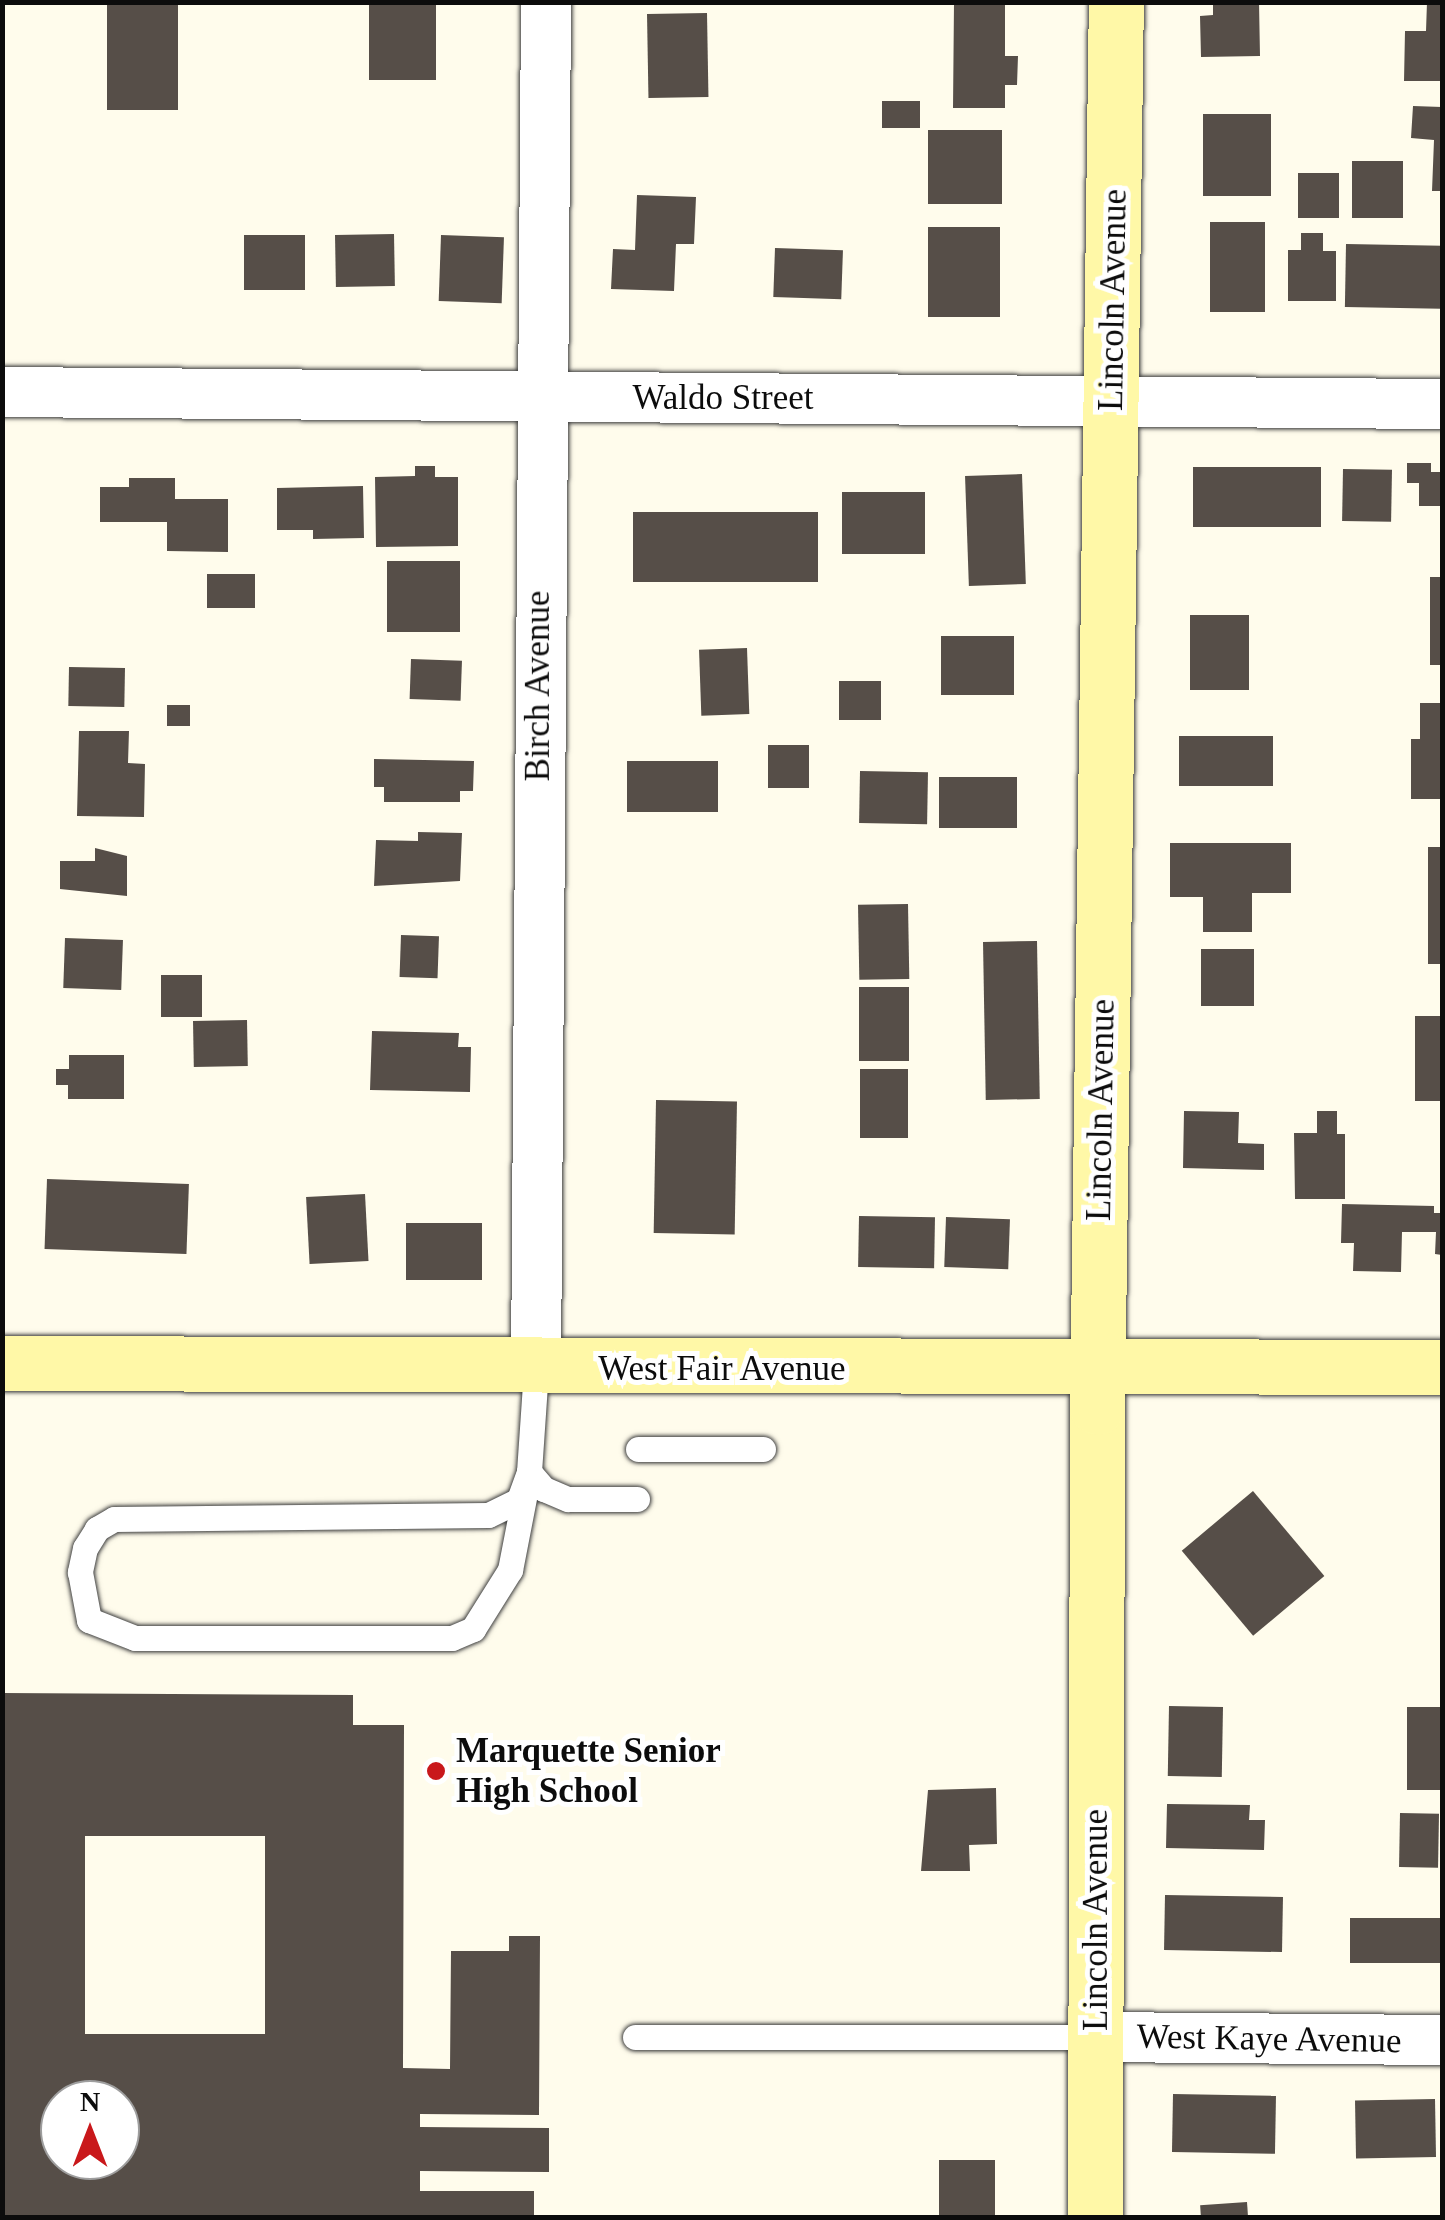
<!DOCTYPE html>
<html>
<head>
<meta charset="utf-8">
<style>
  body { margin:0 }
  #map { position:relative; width:1445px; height:2220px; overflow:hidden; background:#fffcec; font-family:Georgia,serif }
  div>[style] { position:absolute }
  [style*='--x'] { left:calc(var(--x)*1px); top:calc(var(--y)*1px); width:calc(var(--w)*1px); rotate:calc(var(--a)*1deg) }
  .building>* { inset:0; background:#564e48; transform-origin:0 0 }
  .roads { filter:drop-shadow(0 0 2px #3f3f3f) drop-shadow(0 0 2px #3f3f3f) }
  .lane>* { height:25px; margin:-12.5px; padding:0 12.5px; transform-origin:12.5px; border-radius:12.5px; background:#fff }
  .street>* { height:50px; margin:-25px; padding:0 25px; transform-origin:25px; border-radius:25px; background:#fff }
  .secondary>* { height:55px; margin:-27.5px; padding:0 27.5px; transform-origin:27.5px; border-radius:27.5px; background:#fff8a7 }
  .dots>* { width:28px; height:28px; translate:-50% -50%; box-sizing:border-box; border:5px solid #fff; border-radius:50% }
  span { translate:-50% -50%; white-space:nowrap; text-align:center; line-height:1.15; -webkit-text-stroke:10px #fff; paint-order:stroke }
  .street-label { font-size:35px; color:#0c0c0c }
  .poi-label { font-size:35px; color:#0c0c0c; font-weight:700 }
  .left { translate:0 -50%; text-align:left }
  .frame { position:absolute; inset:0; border:5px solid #0c0c0c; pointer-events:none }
  .north { position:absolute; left:40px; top:2080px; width:100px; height:100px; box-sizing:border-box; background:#fff; border:2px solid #9e9e9e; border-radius:50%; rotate:0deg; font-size:28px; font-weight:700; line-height:40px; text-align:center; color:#0c0c0c }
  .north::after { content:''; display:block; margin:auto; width:35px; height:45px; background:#c9181b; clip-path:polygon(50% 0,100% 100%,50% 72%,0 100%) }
</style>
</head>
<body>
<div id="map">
  <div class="building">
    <i style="left:107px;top:2px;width:71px;height:108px"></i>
    <i style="clip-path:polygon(954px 2px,1005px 2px,1005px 56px,1018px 56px,1017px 85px,1005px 85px,1005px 108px,953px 108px)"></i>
    <i style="clip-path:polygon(1213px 2px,1259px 2px,1260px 56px,1201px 57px,1200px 16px,1213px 15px)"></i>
    <i style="clip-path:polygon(1427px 2px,1442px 2px,1442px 81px,1404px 81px,1405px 31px,1426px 31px)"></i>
    <i style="left:369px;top:3px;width:67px;height:77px"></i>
    <i style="left:707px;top:13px;width:84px;height:60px;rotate:89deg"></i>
    <i style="left:882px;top:101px;width:38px;height:27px"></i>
    <i style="clip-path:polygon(1413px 106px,1442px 107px,1442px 191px,1432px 191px,1434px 140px,1411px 138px)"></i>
    <i style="left:1203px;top:114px;width:68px;height:82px"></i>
    <i style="left:928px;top:130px;width:74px;height:74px"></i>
    <i style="left:1352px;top:161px;width:51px;height:57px"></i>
    <i style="left:1298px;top:173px;width:41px;height:45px"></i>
    <i style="clip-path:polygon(637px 195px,696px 197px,694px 244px,676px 244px,674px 291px,611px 289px,613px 249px,635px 250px)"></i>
    <i style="left:1210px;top:222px;width:55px;height:90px"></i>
    <i style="left:1000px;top:227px;width:90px;height:72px;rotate:90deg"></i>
    <i style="clip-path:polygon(1301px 233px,1323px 233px,1323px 251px,1336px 251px,1336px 301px,1288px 301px,1288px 250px,1301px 250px)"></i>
    <i style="left:394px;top:234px;width:52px;height:59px;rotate:89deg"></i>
    <i style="left:305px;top:235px;width:55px;height:61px;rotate:90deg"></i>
    <i style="left:441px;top:235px;width:63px;height:66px;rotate:2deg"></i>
    <i style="left:1346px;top:244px;width:96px;height:63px;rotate:1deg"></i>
    <i style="left:775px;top:248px;width:68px;height:49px;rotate:2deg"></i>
    <i style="clip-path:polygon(1407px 463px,1431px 463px,1431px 472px,1442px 472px,1442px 506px,1419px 506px,1419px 483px,1407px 483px)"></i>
    <i style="clip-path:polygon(415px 466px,435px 466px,435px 477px,458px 477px,458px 546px,376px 547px,375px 477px,415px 476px)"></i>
    <i style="left:1193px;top:467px;width:128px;height:60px"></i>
    <i style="left:1343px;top:469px;width:49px;height:52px;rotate:1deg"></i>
    <i style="left:1022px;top:474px;width:110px;height:57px;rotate:88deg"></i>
    <i style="clip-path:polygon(129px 478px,175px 478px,175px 499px,228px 499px,228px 552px,167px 551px,167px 522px,100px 522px,100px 487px,129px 487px)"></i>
    <i style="clip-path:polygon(363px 486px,364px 538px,313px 539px,313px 530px,277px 530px,277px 488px)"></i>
    <i style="left:842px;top:492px;width:83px;height:62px"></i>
    <i style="left:818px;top:512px;width:70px;height:185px;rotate:90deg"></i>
    <i style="left:387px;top:561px;width:73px;height:71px"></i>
    <i style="left:207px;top:574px;width:48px;height:34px"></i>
    <i style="left:1430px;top:577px;width:12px;height:88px"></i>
    <i style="left:1190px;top:615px;width:59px;height:75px"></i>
    <i style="left:941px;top:636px;width:73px;height:59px"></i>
    <i style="left:747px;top:648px;width:66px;height:48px;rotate:88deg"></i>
    <i style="left:411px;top:659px;width:51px;height:40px;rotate:2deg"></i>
    <i style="left:69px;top:667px;width:56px;height:39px;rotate:1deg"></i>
    <i style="left:839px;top:681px;width:42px;height:39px"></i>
    <i style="clip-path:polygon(1420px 703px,1442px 703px,1442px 799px,1411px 799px,1411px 739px,1420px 739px)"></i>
    <i style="left:167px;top:705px;width:23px;height:21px"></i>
    <i style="clip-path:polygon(79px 731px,129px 731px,128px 763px,145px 764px,144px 817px,77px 816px)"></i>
    <i style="left:1179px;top:736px;width:94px;height:50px"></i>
    <i style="left:768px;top:745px;width:41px;height:43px"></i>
    <i style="clip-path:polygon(374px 759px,474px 761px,473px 791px,460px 791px,460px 802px,384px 802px,384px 787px,374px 787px)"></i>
    <i style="left:627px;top:761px;width:91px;height:51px"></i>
    <i style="left:860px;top:771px;width:68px;height:52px;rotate:1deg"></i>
    <i style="left:939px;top:777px;width:78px;height:51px"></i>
    <i style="clip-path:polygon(418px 832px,462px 833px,460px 881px,374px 886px,376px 840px,418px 841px)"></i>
    <i style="clip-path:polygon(1170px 843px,1291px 843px,1291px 893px,1252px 893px,1252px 932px,1203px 932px,1203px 897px,1170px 897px)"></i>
    <i style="left:1442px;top:847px;width:117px;height:14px;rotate:90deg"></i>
    <i style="clip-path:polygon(95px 848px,127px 856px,127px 896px,60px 889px,60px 861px,95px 861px)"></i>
    <i style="left:908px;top:904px;width:75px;height:50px;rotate:89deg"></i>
    <i style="left:401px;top:935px;width:38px;height:42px;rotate:2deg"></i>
    <i style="left:65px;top:938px;width:58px;height:50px;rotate:2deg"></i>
    <i style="left:1037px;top:941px;width:158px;height:54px;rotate:89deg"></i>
    <i style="left:1201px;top:949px;width:53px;height:57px"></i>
    <i style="left:161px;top:975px;width:41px;height:42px"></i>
    <i style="left:859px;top:987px;width:50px;height:74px"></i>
    <i style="left:1415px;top:1016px;width:27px;height:85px"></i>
    <i style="left:247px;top:1020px;width:46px;height:54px;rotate:89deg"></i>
    <i style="clip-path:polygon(372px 1031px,459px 1033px,458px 1047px,471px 1047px,470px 1092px,370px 1090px)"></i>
    <i style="clip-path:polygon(69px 1055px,124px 1055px,124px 1099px,68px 1099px,68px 1085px,56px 1085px,56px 1069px,69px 1069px)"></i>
    <i style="left:860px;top:1069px;width:48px;height:69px"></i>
    <i style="left:656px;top:1100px;width:81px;height:133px;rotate:1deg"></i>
    <i style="clip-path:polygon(1184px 1111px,1239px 1112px,1238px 1143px,1264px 1144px,1264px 1170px,1183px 1168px)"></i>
    <i style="clip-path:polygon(1317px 1111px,1337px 1111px,1337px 1134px,1345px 1134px,1345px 1199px,1295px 1199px,1294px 1133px,1317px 1133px)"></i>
    <i style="left:47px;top:1179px;width:142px;height:70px;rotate:2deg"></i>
    <i style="left:365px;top:1194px;width:67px;height:59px;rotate:87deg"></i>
    <i style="clip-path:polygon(1342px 1204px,1434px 1206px,1434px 1213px,1442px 1213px,1442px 1255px,1435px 1254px,1436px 1232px,1402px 1232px,1401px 1272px,1353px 1271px,1354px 1243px,1341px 1243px)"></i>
    <i style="left:859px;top:1216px;width:76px;height:51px;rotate:1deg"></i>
    <i style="left:946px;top:1217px;width:64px;height:50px;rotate:2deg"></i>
    <i style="left:406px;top:1223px;width:76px;height:57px"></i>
    <i style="left:1253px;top:1491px;width:111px;height:93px;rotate:50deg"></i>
    <i style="clip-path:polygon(evenodd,2px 1693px,353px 1695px,353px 1725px,404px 1725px,403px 2068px,450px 2069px,451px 1951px,509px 1951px,509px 1936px,540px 1936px,539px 2115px,420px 2114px,420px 2127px,549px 2128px,549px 2172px,420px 2171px,420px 2191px,534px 2191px,534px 2218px,2px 2218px,2px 1693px,85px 1836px,265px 1836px,265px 2034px,85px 2034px,85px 1836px,2px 1693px,60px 2100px,120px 2100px,120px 2160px,60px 2160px,60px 2100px)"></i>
    <i style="left:1169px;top:1706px;width:54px;height:70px;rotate:1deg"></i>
    <i style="left:1442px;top:1707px;width:83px;height:35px;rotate:90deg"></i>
    <i style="clip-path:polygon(996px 1788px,997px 1844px,969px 1845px,970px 1871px,921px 1871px,928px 1790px)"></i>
    <i style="clip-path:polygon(1167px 1804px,1250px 1805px,1249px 1820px,1265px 1820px,1264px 1850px,1166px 1848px)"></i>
    <i style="left:1400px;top:1813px;width:39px;height:54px;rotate:1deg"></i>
    <i style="left:1165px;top:1895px;width:118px;height:55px;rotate:1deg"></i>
    <i style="left:1350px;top:1918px;width:92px;height:45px"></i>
    <i style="left:1173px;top:2094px;width:103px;height:58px;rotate:1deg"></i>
    <i style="left:1435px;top:2099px;width:58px;height:80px;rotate:89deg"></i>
    <i style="left:939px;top:2160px;width:56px;height:58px"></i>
    <i style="left:1247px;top:2202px;width:16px;height:47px;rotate:86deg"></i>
  </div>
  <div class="roads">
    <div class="lane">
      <i style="--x:638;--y:1449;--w:125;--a:0"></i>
      <i style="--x:529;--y:1472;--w:30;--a:110"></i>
      <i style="--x:519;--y:1500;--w:34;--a:154"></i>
      <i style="--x:488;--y:1515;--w:374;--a:179.4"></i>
      <i style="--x:114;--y:1519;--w:20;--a:150"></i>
      <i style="--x:97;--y:1529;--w:22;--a:122"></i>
      <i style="--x:85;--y:1548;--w:25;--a:102"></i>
      <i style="--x:80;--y:1572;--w:49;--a:79.4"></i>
      <i style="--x:89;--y:1620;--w:49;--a:21.4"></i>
      <i style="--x:135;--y:1638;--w:317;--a:0"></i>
      <i style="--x:452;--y:1638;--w:23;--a:-23"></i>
      <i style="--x:473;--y:1629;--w:70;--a:-57.9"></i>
      <i style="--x:510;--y:1570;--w:100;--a:-79"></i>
      <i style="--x:529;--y:1472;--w:103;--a:-86.1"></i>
      <i style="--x:529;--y:1472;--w:23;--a:49"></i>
      <i style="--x:544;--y:1489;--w:26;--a:23"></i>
      <i style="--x:568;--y:1499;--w:69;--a:0"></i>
      <i style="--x:635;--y:2037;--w:461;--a:0"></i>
    </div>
    <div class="street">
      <i style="--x:2;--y:392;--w:1440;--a:0.48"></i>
      <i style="--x:536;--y:1369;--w:1367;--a:-89.58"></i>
      <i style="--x:1096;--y:2037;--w:346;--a:0.5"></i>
    </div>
    <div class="secondary">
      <i style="--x:2;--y:1363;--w:1440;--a:0.16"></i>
      <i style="--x:1095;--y:2218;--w:811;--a:-89.86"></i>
      <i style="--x:1097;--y:1407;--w:1405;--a:-89.23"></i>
    </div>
  </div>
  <div class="dots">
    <i style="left:436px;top:1771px;background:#c9181b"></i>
  </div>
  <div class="street-label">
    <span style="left:1113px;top:300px;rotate:-89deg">Lincoln Avenue</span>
    <span style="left:723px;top:398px">Waldo Street</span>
    <span style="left:538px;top:686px;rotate:-90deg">Birch Avenue</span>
    <span style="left:1101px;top:1110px;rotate:-89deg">Lincoln Avenue</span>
    <span style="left:722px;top:1369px">West Fair Avenue</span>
    <span style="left:1096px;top:1920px;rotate:-90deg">Lincoln Avenue</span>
    <span style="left:1269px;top:2039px;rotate:1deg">West Kaye Avenue</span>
  </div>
  <div class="poi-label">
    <span class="left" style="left:456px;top:1771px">Marquette Senior<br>High School</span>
  </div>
  <div class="frame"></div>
  <div class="north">N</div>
</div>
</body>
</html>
